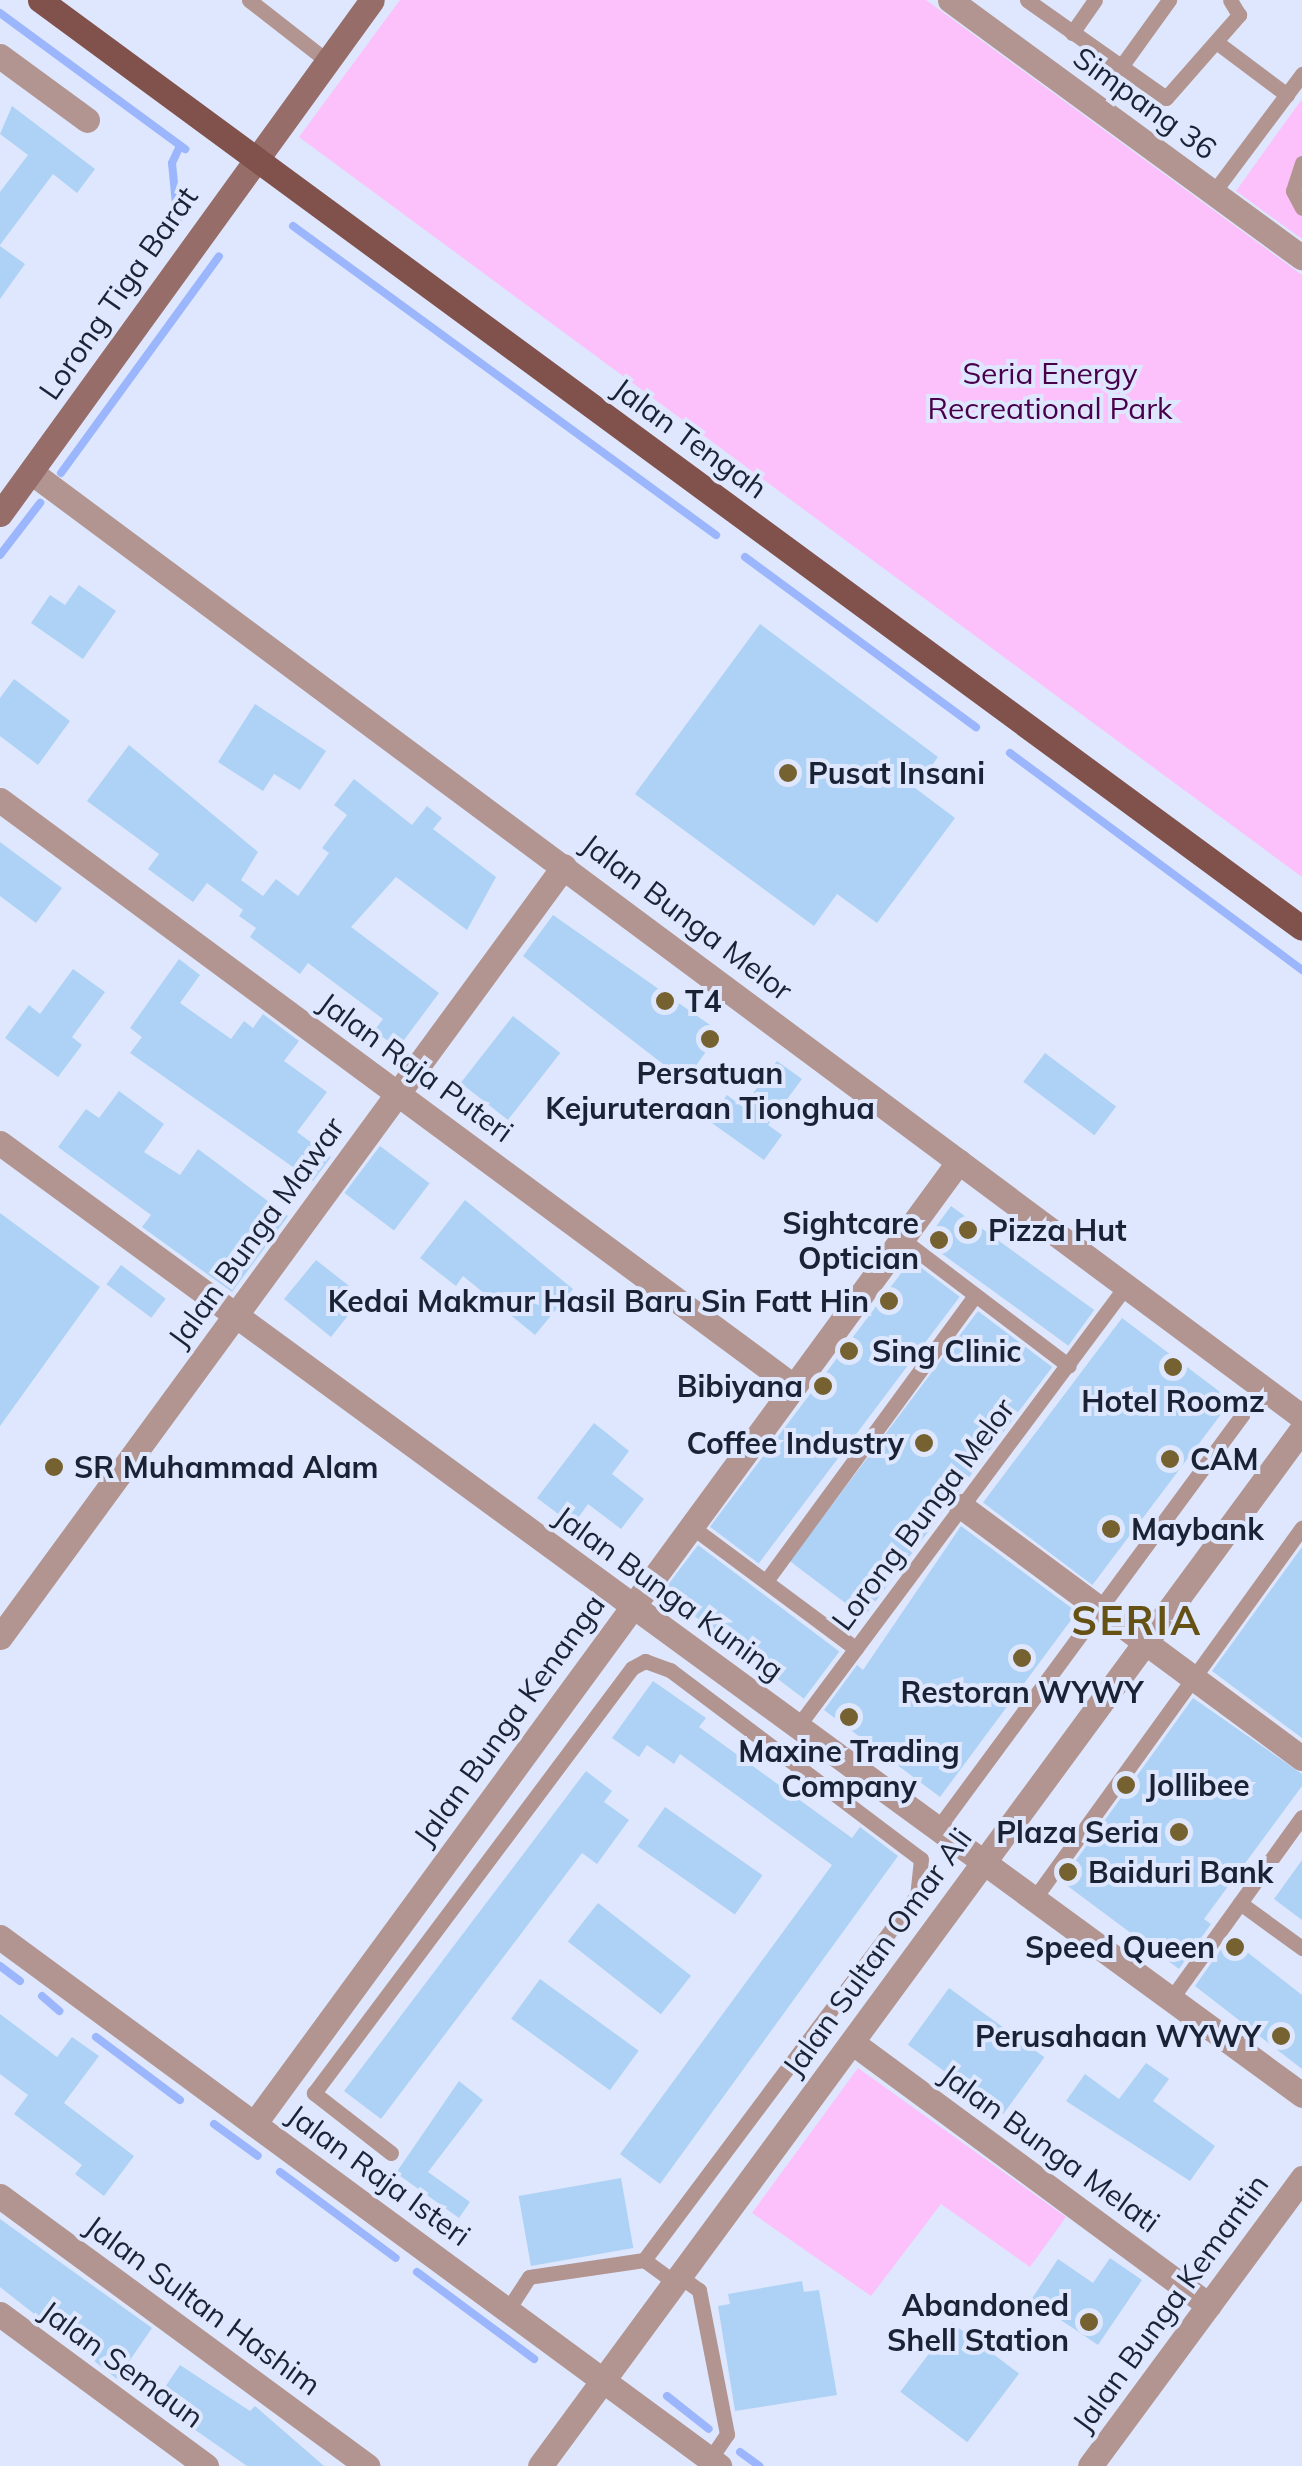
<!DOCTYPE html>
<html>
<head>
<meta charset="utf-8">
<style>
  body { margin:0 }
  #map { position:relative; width:1302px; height:2466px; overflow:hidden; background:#dee7fd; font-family:Mulish,sans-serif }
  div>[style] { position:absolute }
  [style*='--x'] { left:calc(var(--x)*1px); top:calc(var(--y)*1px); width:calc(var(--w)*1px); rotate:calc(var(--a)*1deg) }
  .green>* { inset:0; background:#fcc0fa }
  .stream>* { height:8px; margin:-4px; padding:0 4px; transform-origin:4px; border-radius:4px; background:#9bb6fc }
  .building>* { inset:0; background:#aed2f5; transform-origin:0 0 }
  .lane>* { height:15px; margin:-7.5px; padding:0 7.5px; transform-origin:7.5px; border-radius:7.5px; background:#b29591 }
  .street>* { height:25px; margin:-12.5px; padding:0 12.5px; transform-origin:12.5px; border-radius:12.5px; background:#b29591 }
  .secondary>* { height:25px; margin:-12.5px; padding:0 12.5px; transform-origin:12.5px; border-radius:12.5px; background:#966d68 }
  .primary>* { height:25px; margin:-12.5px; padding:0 12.5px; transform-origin:12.5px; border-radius:12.5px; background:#81514b }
  .dots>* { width:28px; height:28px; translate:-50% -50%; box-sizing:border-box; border:5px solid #dee7fd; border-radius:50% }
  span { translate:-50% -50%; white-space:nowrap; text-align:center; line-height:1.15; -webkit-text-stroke:8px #dee7fd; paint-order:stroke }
  .street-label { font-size:30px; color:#1a2235 }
  .park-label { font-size:30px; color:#49004a }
  .poi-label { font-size:30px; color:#1a2235; font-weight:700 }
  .left { translate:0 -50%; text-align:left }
  .right { translate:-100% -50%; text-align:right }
  .district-label { font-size:40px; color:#665115; font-weight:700; letter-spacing:2.5px }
</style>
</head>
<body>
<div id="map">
  <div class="green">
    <i style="clip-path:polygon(400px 0,926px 0,1302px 275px,1302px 877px,299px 137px)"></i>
    <i style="clip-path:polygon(1302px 99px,1302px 239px,1236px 191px)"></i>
    <i style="clip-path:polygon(858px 2068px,1066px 2217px,1030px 2267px,941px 2204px,871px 2296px,752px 2213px)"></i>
  </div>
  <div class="stream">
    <i style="--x:0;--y:13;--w:230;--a:36.3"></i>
    <i style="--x:178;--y:225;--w:62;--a:-95.5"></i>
    <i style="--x:172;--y:163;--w:19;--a:-65"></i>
    <i style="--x:293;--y:226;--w:524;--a:36.15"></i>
    <i style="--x:61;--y:473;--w:268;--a:-53.9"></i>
    <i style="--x:0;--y:555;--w:66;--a:-52.4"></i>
    <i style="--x:745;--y:557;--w:287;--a:36.4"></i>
    <i style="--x:1010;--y:753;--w:364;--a:36.6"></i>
    <i style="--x:0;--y:1966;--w:25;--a:37"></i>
    <i style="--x:42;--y:1996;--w:23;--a:41"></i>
    <i style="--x:96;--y:2037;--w:105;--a:36.9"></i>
    <i style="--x:214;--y:2124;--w:54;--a:36"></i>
    <i style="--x:280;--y:2172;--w:144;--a:36.6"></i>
    <i style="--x:417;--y:2272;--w:146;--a:36.6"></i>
    <i style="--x:667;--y:2396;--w:53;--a:38.2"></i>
    <i style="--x:740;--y:2452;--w:24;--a:36"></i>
  </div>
  <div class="building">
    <i style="clip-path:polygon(12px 106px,95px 169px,77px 193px,53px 174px,0 245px,0 192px,28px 155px,0 134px)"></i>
    <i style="clip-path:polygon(0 246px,25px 264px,0 299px)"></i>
    <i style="clip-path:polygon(79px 585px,116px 611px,83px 659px,31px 623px,50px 595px,65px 605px)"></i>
    <i style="clip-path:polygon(760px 624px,938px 757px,915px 788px,955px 818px,877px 923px,837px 894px,814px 926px,635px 794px)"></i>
    <i style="clip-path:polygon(14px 679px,70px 721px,38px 765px,0 736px,0 698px)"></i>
    <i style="clip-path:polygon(255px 704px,326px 751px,300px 790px,274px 774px,263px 791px,218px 762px)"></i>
    <i style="clip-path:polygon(129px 745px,258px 852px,241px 880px,263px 896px,276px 879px,298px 896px,329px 853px,322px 848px,347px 815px,334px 805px,354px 779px,412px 825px,427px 806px,442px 818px,433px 829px,496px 877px,467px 930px,396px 877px,351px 927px,439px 993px,398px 1048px,374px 1031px,383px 1019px,308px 963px,300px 974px,250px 937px,256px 928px,239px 916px,243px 910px,207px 883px,193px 902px,148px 869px,159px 854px,87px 801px)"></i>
    <i style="clip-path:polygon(0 842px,62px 888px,36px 923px,0 896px)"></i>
    <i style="clip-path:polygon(553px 915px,720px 1032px,685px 1081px,523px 956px)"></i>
    <i style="clip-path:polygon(179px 959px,200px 975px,180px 1003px,231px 1039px,244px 1021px,253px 1028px,263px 1014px,299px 1041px,284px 1061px,327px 1092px,297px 1132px,331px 1157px,313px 1181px,130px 1053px,142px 1037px,130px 1028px)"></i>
    <i style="clip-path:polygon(73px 969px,105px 992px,72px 1037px,82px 1045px,58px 1077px,5px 1038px,29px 1005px,40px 1014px)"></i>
    <i style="left:513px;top:1016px;width:60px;height:85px;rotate:38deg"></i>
    <i style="left:1045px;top:1053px;width:89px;height:36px;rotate:37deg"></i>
    <i style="clip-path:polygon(777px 1061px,802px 1079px,768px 1125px,782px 1135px,764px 1160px,709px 1121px,727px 1095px,743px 1107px)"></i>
    <i style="clip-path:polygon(119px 1091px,164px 1124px,144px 1152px,180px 1175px,198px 1149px,288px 1216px,232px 1292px,142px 1227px,151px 1215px,58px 1147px,86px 1109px,99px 1118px)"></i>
    <i style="left:380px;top:1146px;width:62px;height:59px;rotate:37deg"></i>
    <i style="clip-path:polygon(465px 1200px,573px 1289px,535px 1335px,463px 1276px,456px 1286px,420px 1258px)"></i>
    <i style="left:951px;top:1206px;width:177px;height:44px;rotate:36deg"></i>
    <i style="clip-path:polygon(0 1213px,100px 1287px,0 1426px)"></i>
    <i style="clip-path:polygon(316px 1260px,353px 1289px,344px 1301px,354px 1308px,331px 1337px,284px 1299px)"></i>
    <i style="left:911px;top:1260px;width:61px;height:334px;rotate:37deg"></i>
    <i style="left:121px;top:1265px;width:56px;height:24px;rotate:37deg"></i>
    <i style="left:978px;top:1311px;width:93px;height:313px;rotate:37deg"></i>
    <i style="left:1122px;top:1318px;width:137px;height:231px;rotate:37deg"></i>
    <i style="clip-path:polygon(594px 1423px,629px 1451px,612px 1474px,644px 1499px,621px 1529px,588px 1504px,573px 1525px,537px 1498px)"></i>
    <i style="clip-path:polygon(961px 1526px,1077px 1612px,940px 1797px,824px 1710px,857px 1665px,863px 1670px)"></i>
    <i style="left:698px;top:1545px;width:177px;height:59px;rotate:37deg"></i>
    <i style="clip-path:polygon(1302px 1547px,1302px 1738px,1212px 1671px)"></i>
    <i style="clip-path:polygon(653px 1681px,706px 1718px,699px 1727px,852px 1838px,860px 1827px,898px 1856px,660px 2184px,620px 2154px,832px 1865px,680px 1754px,674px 1764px,647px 1745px,639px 1757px,612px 1738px)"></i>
    <i style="clip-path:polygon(1193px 1698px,1302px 1774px,1302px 1786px,1204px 1919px,1211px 1924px,1179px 1969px,1061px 1881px)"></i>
    <i style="clip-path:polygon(586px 1771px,612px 1791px,604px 1802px,629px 1820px,597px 1864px,582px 1853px,381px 2119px,344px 2091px)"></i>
    <i style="left:665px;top:1807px;width:119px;height:48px;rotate:35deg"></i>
    <i style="clip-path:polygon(1302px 1860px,1302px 1920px,1274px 1899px)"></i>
    <i style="left:598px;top:1903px;width:118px;height:49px;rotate:38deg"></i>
    <i style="clip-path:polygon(1229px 1938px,1302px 1995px,1302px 2069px,1195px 1986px)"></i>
    <i style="left:540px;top:1979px;width:122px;height:49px;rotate:36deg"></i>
    <i style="left:949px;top:1988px;width:118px;height:70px;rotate:36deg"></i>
    <i style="clip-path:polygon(0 2014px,57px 2057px,72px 2037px,99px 2056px,64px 2103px,134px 2156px,104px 2196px,75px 2174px,82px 2165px,14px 2114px,28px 2095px,0 2074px)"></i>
    <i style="clip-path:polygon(1146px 2063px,1169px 2079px,1153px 2101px,1215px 2146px,1190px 2181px,1066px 2101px,1085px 2074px,1119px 2099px)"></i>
    <i style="clip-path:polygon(459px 2081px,483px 2100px,428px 2172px,470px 2202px,459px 2218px,396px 2173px)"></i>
    <i style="left:621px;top:2178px;width:71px;height:104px;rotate:80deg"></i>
    <i style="clip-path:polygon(0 2219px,152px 2328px,117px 2379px,0 2287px)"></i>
    <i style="clip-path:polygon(1110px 2258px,1142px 2280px,1098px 2345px,1031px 2300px,1058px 2259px,1093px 2283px)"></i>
    <i style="clip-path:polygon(802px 2281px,804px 2292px,819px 2290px,837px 2395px,735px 2411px,718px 2306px,730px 2304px,728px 2294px)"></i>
    <i style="left:952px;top:2323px;width:84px;height:86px;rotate:37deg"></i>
    <i style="clip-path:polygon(180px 2365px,250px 2411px,255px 2406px,324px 2466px,247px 2466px,155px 2402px)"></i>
  </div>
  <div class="lane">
    <i style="--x:249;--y:0;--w:99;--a:38"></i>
    <i style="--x:1027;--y:0;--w:170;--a:35.2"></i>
    <i style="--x:1166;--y:98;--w:111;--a:-48.7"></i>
    <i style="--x:1239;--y:15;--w:17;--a:-121"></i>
    <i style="--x:1072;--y:33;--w:40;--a:-55.1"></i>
    <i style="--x:1219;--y:44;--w:85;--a:36.9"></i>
    <i style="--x:1120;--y:68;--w:84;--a:-54.2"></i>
    <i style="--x:1302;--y:163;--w:29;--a:108"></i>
    <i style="--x:1293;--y:191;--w:19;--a:62"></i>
    <i style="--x:1213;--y:193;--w:149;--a:-53.2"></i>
    <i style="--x:903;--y:1240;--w:208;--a:37.2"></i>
    <i style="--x:692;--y:1527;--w:204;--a:36.6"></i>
    <i style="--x:766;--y:1581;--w:354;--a:-53.8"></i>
    <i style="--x:798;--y:1726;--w:549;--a:-53.3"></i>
    <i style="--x:938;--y:1828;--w:546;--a:-53.63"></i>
    <i style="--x:1034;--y:1899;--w:458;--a:-54.2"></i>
    <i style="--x:1240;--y:1903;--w:77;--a:36"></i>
    <i style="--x:1171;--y:1999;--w:224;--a:-54.3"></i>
    <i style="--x:391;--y:2153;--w:98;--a:-142.1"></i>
    <i style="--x:314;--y:2093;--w:531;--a:-53.19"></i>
    <i style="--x:632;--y:1668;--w:15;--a:-28"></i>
    <i style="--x:645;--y:1661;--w:27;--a:20"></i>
    <i style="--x:670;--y:1670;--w:314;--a:37"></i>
    <i style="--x:921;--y:1859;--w:36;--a:96"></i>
    <i style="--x:917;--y:1895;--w:456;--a:126.8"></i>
    <i style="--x:644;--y:2260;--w:116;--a:171.6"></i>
    <i style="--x:529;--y:2277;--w:38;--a:123"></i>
    <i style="--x:644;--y:2260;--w:37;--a:36"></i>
    <i style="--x:678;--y:2275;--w:26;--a:36"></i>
    <i style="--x:699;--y:2290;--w:147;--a:79"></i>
    <i style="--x:727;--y:2434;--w:30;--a:124"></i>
  </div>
  <div class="street">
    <i style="--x:950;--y:0;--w:436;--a:36.2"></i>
    <i style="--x:0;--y:56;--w:108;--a:36.3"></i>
    <i style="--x:31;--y:472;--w:1584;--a:36.63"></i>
    <i style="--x:0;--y:800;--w:986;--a:36.46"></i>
    <i style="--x:0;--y:1143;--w:1613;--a:36.17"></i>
    <i style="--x:961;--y:1506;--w:424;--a:36.5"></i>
    <i style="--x:0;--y:1637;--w:955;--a:-53.81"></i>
    <i style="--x:0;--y:1937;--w:893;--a:36.34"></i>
    <i style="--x:853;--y:2043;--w:442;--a:36.4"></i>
    <i style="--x:254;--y:2124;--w:1193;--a:-53.79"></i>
    <i style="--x:0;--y:2196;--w:456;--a:36.3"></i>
    <i style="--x:0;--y:2314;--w:256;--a:36.4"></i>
    <i style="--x:540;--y:2466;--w:1287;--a:-53.69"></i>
    <i style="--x:1090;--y:2466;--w:358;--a:-53.6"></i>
  </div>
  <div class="secondary">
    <i style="--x:0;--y:514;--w:634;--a:-54.11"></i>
  </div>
  <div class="primary">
    <i style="--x:40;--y:0;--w:1566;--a:36.33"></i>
  </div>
  <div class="dots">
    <i style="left:788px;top:773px;background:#766231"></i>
    <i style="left:665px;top:1001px;background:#766231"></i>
    <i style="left:710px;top:1039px;background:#766231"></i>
    <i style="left:968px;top:1230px;background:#766231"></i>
    <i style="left:939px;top:1240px;background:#766231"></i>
    <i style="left:889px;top:1301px;background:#766231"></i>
    <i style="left:849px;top:1351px;background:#766231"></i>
    <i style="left:1173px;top:1367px;background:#766231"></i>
    <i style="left:823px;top:1386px;background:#766231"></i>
    <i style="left:924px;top:1443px;background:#766231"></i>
    <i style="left:1170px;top:1459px;background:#766231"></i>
    <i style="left:54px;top:1467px;background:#766231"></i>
    <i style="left:1111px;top:1529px;background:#766231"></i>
    <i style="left:1022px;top:1658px;background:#766231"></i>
    <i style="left:849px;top:1717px;background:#766231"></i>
    <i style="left:1126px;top:1785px;background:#766231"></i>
    <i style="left:1179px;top:1832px;background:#766231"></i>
    <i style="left:1068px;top:1872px;background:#766231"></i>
    <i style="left:1235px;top:1947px;background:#766231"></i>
    <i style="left:1281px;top:2036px;background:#766231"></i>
    <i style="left:1089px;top:2322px;background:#766231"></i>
  </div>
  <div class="street-label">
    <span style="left:1145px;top:103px;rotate:36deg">Simpang 36</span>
    <span style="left:118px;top:293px;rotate:-55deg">Lorong Tiga Barat</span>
    <span style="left:690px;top:438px;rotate:36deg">Jalan Tengah</span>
    <span style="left:687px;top:917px;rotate:37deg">Jalan Bunga Melor</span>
    <span style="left:416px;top:1067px;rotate:36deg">Jalan Raja Puteri</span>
    <span style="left:256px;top:1232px;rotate:-54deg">Jalan Bunga Mawar</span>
    <span style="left:923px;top:1514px;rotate:-53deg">Lorong Bunga Melor</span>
    <span style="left:669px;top:1593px;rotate:36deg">Jalan Bunga Kuning</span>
    <span style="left:509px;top:1720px;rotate:-54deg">Jalan Bunga Kenanga</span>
    <span style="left:877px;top:1952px;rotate:-54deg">Jalan Sultan Omar Ali</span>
    <span style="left:1050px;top:2148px;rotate:36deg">Jalan Bunga Melati</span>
    <span style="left:379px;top:2175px;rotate:36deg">Jalan Raja Isteri</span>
    <span style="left:1170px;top:2303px;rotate:-54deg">Jalan Bunga Kemantin</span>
    <span style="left:203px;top:2305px;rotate:36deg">Jalan Sultan Hashim</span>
    <span style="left:122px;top:2364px;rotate:36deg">Jalan Semaun</span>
  </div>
  <div class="park-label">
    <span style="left:1050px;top:390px">Seria Energy<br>Recreational Park</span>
  </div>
  <div class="poi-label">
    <span class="left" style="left:808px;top:773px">Pusat Insani</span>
    <span class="left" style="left:685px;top:1001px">T4</span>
    <span style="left:710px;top:1090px">Persatuan<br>Kejuruteraan Tionghua</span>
    <span class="right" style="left:919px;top:1240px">Sightcare<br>Optician</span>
    <span class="left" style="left:988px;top:1230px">Pizza Hut</span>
    <span class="right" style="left:869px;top:1301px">Kedai Makmur Hasil Baru Sin Fatt Hin</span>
    <span class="left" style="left:872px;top:1351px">Sing Clinic</span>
    <span class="right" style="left:803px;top:1386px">Bibiyana</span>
    <span style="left:1173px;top:1401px">Hotel Roomz</span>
    <span class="right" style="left:904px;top:1443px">Coffee Industry</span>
    <span class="left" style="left:1190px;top:1459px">CAM</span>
    <span class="left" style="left:74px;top:1467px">SR Muhammad Alam</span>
    <span class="left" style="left:1131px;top:1529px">Maybank</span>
    <span style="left:1022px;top:1692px">Restoran WYWY</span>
    <span style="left:849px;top:1768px">Maxine Trading<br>Company</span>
    <span class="left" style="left:1146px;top:1785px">Jollibee</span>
    <span class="right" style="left:1159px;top:1832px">Plaza Seria</span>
    <span class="left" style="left:1088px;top:1872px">Baiduri Bank</span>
    <span class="right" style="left:1215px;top:1947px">Speed Queen</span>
    <span class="right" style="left:1261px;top:2036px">Perusahaan WYWY</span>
    <span class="right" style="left:1069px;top:2322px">Abandoned<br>Shell Station</span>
  </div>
  <div class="district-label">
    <span style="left:1137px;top:1620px">SERIA</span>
  </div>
</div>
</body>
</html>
